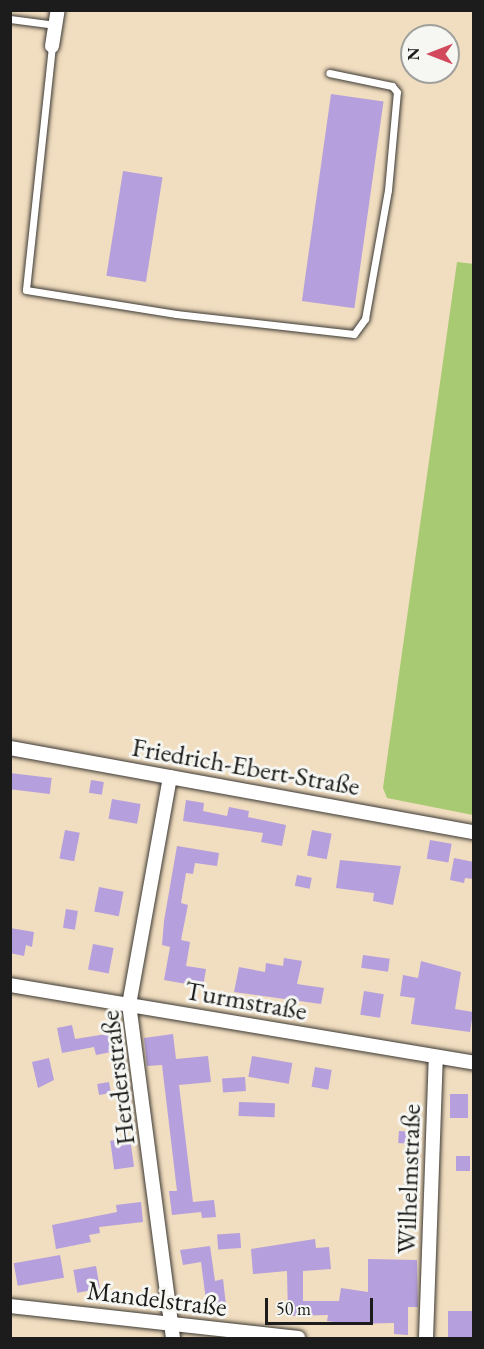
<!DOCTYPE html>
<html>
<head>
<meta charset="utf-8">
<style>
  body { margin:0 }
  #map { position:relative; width:484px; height:1349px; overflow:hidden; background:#f1ddbf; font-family:"EB Garamond",serif }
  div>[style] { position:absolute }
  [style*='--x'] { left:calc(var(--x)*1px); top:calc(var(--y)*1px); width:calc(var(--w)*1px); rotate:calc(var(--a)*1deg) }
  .green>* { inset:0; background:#a8ca73 }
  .building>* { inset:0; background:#b59fdc; transform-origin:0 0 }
  .roads { filter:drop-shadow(0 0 2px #3c3934) drop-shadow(0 0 2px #3c3934) }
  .lane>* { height:7px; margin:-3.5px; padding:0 3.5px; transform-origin:3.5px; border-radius:3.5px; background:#fff }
  .street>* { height:14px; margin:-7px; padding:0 7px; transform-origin:7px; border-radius:7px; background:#fff }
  span { translate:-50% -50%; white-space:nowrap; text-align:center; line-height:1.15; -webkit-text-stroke:6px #f6f6f2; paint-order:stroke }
  .street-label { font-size:27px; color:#1c1c1c }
  .frame { position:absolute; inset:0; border:12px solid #1c1c1c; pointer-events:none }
  .north { position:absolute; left:400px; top:24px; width:60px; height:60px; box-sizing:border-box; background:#f6f6f2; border:2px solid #9f9f9c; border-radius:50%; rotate:270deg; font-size:16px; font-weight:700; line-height:24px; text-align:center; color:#1c1c1c }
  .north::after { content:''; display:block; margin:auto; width:21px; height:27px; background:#d1495b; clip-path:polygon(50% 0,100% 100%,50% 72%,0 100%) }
  .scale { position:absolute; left:265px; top:1298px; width:108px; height:27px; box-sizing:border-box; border:3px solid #1c1c1c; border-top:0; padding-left:8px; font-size:18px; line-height:21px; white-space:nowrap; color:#1c1c1c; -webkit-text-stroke:4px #f6f6f2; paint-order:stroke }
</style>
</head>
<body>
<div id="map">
  <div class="green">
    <i style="clip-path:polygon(457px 262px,474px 264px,473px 815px,387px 798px,383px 788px)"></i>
  </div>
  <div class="building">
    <i style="left:331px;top:94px;width:53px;height:209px;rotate:8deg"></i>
    <i style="left:123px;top:171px;width:40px;height:106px;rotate:9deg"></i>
    <i style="left:10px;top:773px;width:42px;height:16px;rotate:7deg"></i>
    <i style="left:91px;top:780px;width:13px;height:13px;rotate:9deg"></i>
    <i style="left:112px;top:799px;width:29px;height:20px;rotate:10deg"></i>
    <i style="clip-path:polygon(186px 800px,204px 803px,203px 811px,227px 816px,229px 807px,249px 811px,248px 817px,286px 825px,282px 846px,261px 842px,263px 833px,183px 821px)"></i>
    <i style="left:65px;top:830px;width:15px;height:29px;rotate:11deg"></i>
    <i style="left:312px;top:830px;width:20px;height:26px;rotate:11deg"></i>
    <i style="left:430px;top:840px;width:22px;height:19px;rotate:10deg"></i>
    <i style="clip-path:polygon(177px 846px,219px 853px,217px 866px,195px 863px,193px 874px,186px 873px,181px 903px,188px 905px,181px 940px,190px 942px,186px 966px,206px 969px,203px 987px,164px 980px,170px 947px,162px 945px,164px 921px)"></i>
    <i style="clip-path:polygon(454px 858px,474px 862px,474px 879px,465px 878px,464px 883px,450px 880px)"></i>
    <i style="clip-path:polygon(340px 860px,401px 866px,393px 905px,373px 901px,374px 893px,336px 888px)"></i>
    <i style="left:297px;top:875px;width:15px;height:11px;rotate:11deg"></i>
    <i style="left:99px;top:887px;width:25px;height:25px;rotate:11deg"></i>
    <i style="left:66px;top:909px;width:12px;height:19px;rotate:9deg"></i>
    <i style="clip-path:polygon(10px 928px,34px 932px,32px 947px,26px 945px,24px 956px,10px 953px)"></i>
    <i style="left:93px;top:944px;width:21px;height:26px;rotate:11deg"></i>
    <i style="left:363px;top:955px;width:27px;height:13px;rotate:8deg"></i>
    <i style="clip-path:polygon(284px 958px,302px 961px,297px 984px,324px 988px,321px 1004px,234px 992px,239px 967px,265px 972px,266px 963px,283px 966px)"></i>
    <i style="clip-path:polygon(421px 961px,461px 972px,455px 1009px,473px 1012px,470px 1032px,411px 1024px,415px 998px,400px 996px,403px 975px,418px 978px)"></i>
    <i style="left:364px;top:991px;width:20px;height:24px;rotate:9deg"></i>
    <i style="clip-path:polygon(72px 1025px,75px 1039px,113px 1033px,116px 1051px,96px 1055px,94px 1047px,62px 1053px,57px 1028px)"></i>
    <i style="clip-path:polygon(173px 1034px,176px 1059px,208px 1056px,211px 1082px,179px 1085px,193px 1202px,214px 1200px,216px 1217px,202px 1218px,201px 1212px,172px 1215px,169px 1191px,177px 1191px,162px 1065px,147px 1066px,144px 1038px)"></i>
    <i style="left:252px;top:1056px;width:41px;height:21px;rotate:10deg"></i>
    <i style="clip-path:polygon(49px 1058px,54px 1080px,38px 1088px,32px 1062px)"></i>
    <i style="left:315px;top:1067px;width:17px;height:20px;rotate:10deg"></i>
    <i style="left:245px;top:1077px;width:14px;height:23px;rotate:86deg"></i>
    <i style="left:109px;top:1082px;width:11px;height:12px;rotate:80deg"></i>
    <i style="left:450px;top:1094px;width:18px;height:24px"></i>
    <i style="left:239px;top:1102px;width:36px;height:14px;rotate:2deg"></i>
    <i style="left:399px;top:1131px;width:14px;height:12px;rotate:4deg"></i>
    <i style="left:130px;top:1138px;width:29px;height:20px;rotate:82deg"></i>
    <i style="left:456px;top:1156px;width:14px;height:15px"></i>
    <i style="clip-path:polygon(141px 1202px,143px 1222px,99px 1227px,100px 1233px,89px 1235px,91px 1242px,56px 1249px,52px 1225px,117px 1212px,116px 1205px)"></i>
    <i style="left:240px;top:1233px;width:15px;height:23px;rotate:86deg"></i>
    <i style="clip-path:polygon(315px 1239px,316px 1248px,329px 1247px,331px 1269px,303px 1271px,303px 1301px,339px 1301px,341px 1288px,368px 1292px,368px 1259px,417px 1260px,418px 1307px,408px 1307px,408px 1335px,394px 1334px,394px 1323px,348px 1324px,327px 1321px,328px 1315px,288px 1316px,287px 1271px,253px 1274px,251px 1249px)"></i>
    <i style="clip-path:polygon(210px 1246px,215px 1281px,223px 1279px,226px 1305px,207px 1308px,201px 1262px,183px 1265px,180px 1250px)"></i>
    <i style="left:60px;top:1255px;width:23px;height:47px;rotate:80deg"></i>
    <i style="left:96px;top:1266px;width:23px;height:23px;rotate:80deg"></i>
    <i style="left:448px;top:1311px;width:26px;height:27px"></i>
  </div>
  <div class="roads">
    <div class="lane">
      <i style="--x:10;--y:19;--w:46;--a:7.4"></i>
      <i style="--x:52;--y:46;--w:245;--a:96.1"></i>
      <i style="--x:26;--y:290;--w:152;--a:9.1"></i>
      <i style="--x:176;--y:314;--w:179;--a:6.4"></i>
      <i style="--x:354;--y:334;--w:19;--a:-54"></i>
      <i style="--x:365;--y:319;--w:131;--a:-79.9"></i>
      <i style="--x:388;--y:190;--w:98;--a:-84.8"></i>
      <i style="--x:397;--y:92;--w:8;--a:-130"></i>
      <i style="--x:392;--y:86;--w:64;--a:-168.3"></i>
    </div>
    <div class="street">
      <i style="--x:52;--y:46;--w:36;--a:-81"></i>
      <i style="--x:10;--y:748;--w:472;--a:10.3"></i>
      <i style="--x:170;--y:777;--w:231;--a:100.2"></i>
      <i style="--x:129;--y:1004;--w:337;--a:82.5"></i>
      <i style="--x:10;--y:985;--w:471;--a:9.5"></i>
      <i style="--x:10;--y:1306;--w:290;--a:6.3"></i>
      <i style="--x:426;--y:1338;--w:280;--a:-88"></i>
    </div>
  </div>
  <div class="street-label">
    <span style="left:246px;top:766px;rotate:10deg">Friedrich-Ebert-Straße</span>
    <span style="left:246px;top:1000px;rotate:10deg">Turmstraße</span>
    <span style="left:117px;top:1078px;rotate:-97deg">Herderstraße</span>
    <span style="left:408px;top:1179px;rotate:-88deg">Wilhelmstraße</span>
    <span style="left:157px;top:1298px;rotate:7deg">Mandelstraße</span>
  </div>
  <div class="frame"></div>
  <div class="north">N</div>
  <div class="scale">50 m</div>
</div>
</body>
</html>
